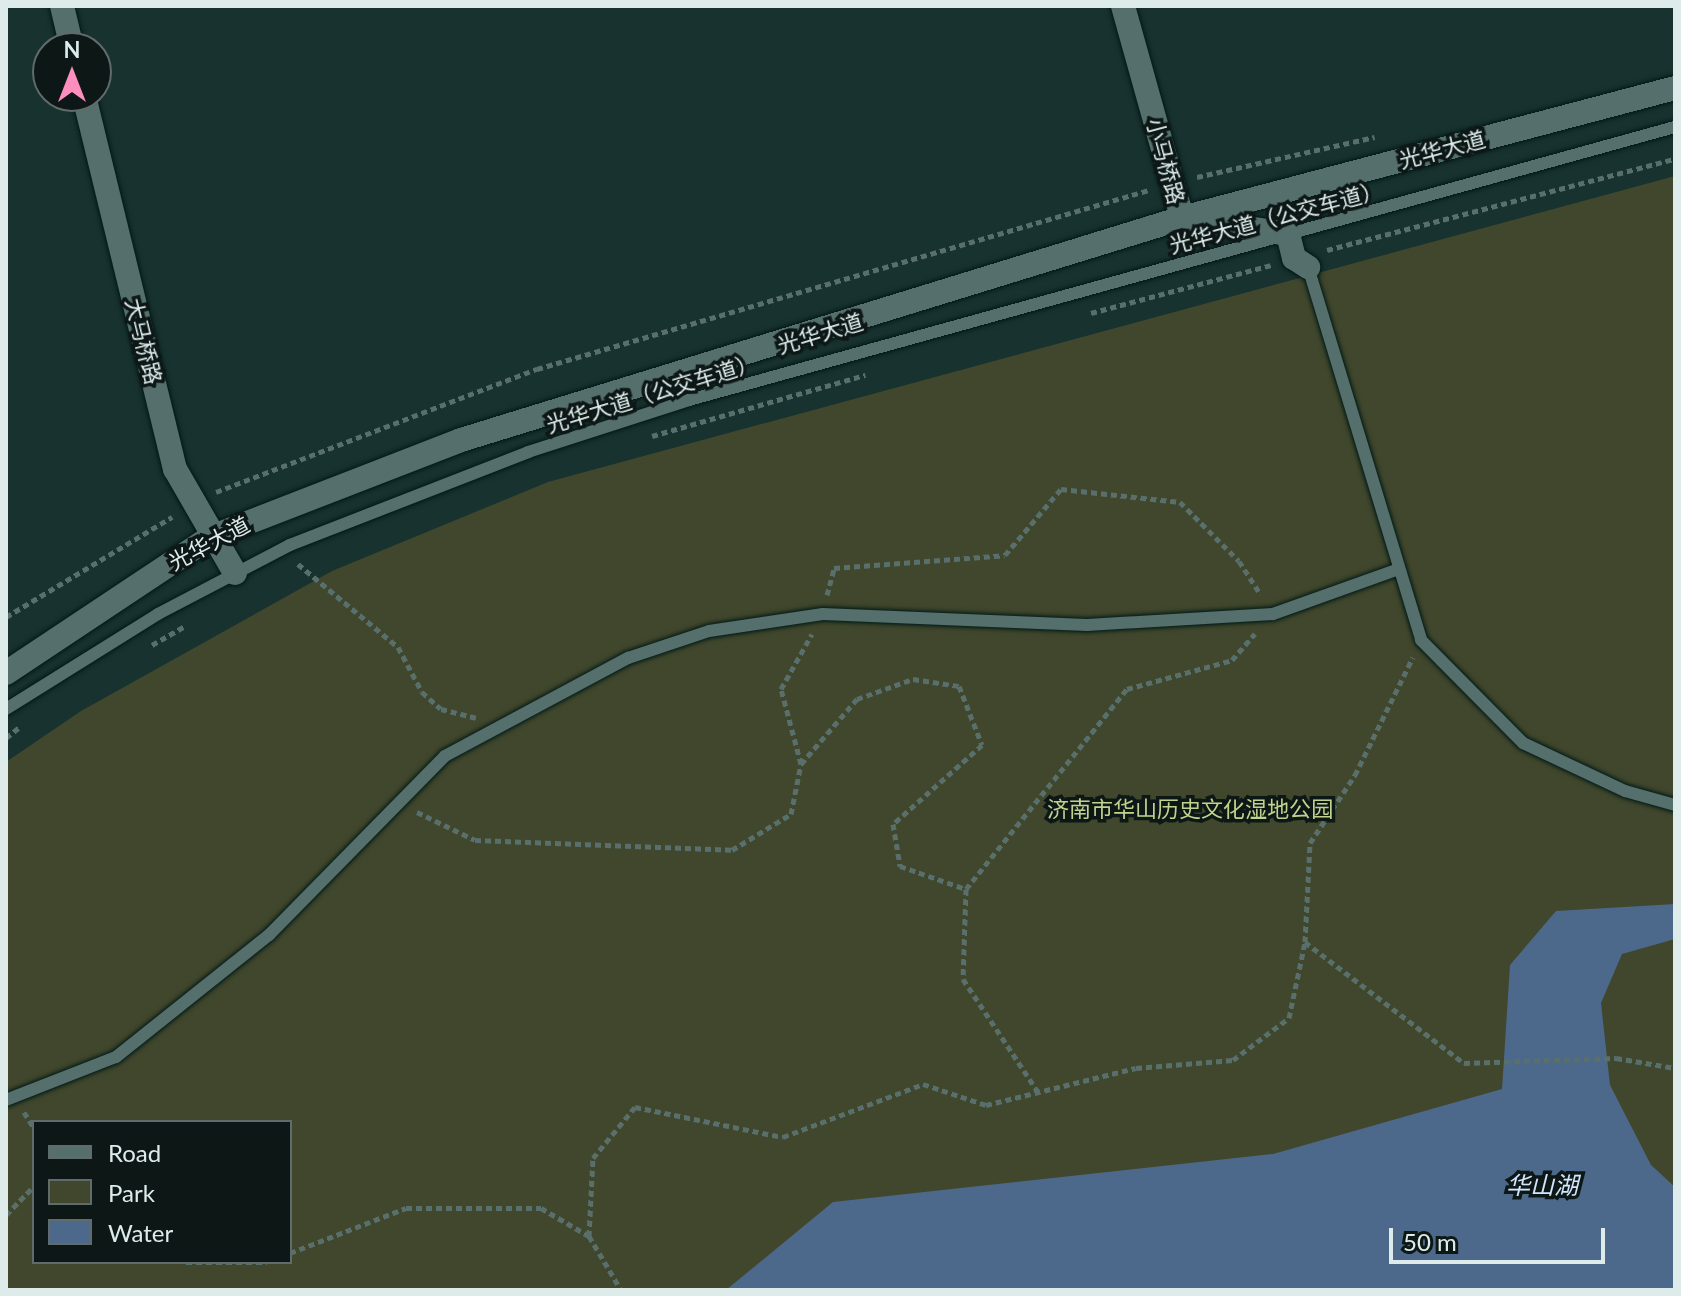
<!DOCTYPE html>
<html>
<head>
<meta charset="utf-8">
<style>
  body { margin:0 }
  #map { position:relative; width:1681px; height:1296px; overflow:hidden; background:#18322f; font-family:Lato,"Noto Sans SC",sans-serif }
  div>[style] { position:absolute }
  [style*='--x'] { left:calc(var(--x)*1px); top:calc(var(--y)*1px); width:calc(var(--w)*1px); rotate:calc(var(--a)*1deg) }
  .green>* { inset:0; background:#40472c }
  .water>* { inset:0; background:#4c688a }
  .path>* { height:5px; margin-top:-2.5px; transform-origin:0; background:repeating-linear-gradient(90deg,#596f6c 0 6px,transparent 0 10px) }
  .roads { filter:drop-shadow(0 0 2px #011917) drop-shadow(0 0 2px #011917) }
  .service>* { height:12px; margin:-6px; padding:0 6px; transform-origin:6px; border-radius:6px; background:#546f6c }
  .tertiary>* { height:24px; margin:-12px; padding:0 12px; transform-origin:12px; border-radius:12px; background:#546f6c }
  .secondary>* { height:24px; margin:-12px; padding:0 12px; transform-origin:12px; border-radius:12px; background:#546f6c }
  span { translate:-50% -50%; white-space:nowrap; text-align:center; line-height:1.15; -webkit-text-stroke:7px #0c1716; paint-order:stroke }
  .street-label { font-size:22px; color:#ddecea }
  .park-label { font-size:22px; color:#c0d28c }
  .water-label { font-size:24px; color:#d2e5fc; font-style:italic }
  .frame { position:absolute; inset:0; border:8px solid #ddecea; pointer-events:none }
  .legend { position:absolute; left:32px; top:1120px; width:260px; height:144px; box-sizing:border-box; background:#0c1716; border:2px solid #606c6b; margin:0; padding:10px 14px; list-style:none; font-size:24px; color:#ddecea }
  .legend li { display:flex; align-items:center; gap:16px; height:40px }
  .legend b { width:40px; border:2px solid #606c6b }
  .north { position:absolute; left:32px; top:32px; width:80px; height:80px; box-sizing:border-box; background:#0c1716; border:2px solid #606c6b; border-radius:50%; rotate:0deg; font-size:22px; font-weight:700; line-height:32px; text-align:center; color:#ddecea }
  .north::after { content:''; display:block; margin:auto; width:28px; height:36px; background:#fe8ebd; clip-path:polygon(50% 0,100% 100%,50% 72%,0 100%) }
  .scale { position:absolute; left:1389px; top:1228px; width:216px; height:36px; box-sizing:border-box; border:4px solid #ddecea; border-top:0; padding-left:10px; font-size:24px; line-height:28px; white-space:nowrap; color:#ddecea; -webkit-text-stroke:6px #0c1716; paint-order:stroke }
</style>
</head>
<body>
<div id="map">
  <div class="green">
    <i style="clip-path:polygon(evenodd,1675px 176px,1675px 1290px,6px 1290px,6px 762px,81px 711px,332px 571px,548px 482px,1675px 176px,34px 1122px,290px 1122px,290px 1262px,34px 1262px,34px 1122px)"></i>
  </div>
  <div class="water">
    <i style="clip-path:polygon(1675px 904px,1675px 939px,1622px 954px,1601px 1003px,1610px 1085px,1651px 1165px,1675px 1187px,1675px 1290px,726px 1290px,833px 1202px,1273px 1154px,1502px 1089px,1510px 965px,1556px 911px)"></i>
  </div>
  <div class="path">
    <i style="--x:1197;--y:177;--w:182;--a:-12.7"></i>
    <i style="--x:1327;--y:250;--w:360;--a:-14.7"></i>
    <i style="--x:1091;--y:313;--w:186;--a:-14.9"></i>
    <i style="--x:652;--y:436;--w:222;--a:-16"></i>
    <i style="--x:216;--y:492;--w:344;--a:-21"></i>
    <i style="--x:537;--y:369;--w:638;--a:-16.3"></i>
    <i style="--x:298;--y:564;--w:130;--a:39.7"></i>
    <i style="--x:398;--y:647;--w:51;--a:61.9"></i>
    <i style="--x:422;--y:692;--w:25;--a:42"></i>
    <i style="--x:441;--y:709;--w:36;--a:14"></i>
    <i style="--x:827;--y:595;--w:28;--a:-75"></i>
    <i style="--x:834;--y:568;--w:171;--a:-4.3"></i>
    <i style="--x:1005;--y:555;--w:87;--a:-49.7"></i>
    <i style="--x:1061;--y:489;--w:120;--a:6.2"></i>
    <i style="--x:1180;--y:502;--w:83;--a:45"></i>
    <i style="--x:1239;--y:561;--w:40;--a:57.1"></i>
    <i style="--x:6;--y:617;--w:194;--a:-31.1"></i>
    <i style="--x:152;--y:645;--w:38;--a:-30"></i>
    <i style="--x:6;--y:738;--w:19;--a:-39"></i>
    <i style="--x:801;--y:764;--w:86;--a:-49.3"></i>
    <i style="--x:857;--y:699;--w:59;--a:-19.7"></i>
    <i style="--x:913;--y:679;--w:47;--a:8.7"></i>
    <i style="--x:959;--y:686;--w:63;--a:68.7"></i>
    <i style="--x:982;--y:745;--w:119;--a:138.4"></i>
    <i style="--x:893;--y:824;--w:43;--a:80.5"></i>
    <i style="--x:900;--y:866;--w:70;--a:19.2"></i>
    <i style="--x:966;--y:889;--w:257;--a:-51.2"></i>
    <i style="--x:1127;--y:689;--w:109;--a:-15.4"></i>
    <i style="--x:1232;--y:660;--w:35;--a:-49"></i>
    <i style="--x:417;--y:812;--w:64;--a:25.8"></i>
    <i style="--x:475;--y:840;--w:257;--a:2.2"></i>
    <i style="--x:732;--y:850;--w:69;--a:-31.4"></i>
    <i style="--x:791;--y:814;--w:51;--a:-78.7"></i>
    <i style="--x:801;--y:764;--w:78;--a:-104.9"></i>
    <i style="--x:781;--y:689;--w:63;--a:-60.6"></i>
    <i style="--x:966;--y:889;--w:90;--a:91.9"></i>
    <i style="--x:963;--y:979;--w:136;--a:56.4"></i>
    <i style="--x:1305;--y:942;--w:200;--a:37.3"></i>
    <i style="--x:1464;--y:1063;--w:152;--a:-1.9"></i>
    <i style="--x:1616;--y:1058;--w:60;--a:9.6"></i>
    <i style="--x:24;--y:1112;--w:19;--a:58"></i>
    <i style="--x:6;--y:1215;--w:40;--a:-46"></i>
    <i style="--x:589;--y:1236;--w:78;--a:-87.1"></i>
    <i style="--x:593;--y:1158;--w:66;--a:-50.5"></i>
    <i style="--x:635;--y:1107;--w:151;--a:11.5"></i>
    <i style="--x:783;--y:1137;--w:150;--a:-20.7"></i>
    <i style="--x:923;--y:1084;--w:66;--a:18.4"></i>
    <i style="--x:986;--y:1105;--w:154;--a:-13.9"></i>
    <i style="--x:1136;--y:1068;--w:97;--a:-4.7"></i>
    <i style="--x:1233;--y:1060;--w:70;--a:-36.9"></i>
    <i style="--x:1289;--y:1018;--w:78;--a:-78.1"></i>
    <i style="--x:1305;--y:942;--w:99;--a:-87.1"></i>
    <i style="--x:1310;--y:843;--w:82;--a:-56.5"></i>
    <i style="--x:1355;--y:775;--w:131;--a:-63.8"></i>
    <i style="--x:290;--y:1253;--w:124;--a:-21.2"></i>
    <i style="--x:406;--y:1208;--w:135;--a:0"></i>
    <i style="--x:541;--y:1208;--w:56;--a:30.3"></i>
    <i style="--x:589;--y:1236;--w:63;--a:59.3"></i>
    <i style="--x:186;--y:1262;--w:81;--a:0"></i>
  </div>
  <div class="roads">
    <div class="service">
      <i style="--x:1308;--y:267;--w:390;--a:73.1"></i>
      <i style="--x:1421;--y:640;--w:145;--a:45.3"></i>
      <i style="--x:1523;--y:743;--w:113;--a:25.2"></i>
      <i style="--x:1625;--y:791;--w:52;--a:15.6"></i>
      <i style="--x:6;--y:709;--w:179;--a:-32"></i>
      <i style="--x:158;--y:614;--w:149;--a:-27.6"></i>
      <i style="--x:290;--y:545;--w:256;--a:-21.3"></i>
      <i style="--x:528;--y:452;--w:169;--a:-17.9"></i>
      <i style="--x:689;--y:400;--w:1023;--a:-15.48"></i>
      <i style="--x:6;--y:1100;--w:118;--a:-21.4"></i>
      <i style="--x:116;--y:1057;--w:196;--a:-38.6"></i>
      <i style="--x:269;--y:935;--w:251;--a:-45.5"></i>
      <i style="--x:445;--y:756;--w:208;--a:-28.2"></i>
      <i style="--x:628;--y:658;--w:85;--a:-18.4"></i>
      <i style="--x:709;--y:631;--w:115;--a:-8.5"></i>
      <i style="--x:823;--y:614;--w:264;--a:2.4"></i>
      <i style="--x:1087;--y:625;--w:186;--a:-3.4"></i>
      <i style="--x:1273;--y:614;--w:134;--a:-19.7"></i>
    </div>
    <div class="tertiary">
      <i style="--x:62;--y:6;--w:43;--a:76.6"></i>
      <i style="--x:1123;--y:6;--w:220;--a:74.4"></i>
      <i style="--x:1182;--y:218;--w:107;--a:8.6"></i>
      <i style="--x:1288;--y:234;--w:25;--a:76"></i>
      <i style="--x:1294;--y:258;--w:17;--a:33"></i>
      <i style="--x:84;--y:96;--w:384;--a:76.3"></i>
      <i style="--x:175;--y:469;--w:120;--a:60"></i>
    </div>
    <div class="secondary">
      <i style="--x:6;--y:673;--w:246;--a:-33.6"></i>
      <i style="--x:211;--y:537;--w:268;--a:-21.2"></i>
      <i style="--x:461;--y:440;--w:754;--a:-17.11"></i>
      <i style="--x:1182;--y:218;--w:510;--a:-14.77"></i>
    </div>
  </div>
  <div class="street-label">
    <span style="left:1442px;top:149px;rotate:-15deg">光华大道</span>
    <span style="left:1166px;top:161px;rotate:75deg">小马桥路</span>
    <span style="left:1276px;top:217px;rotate:-15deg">光华大道（公交车道）</span>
    <span style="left:820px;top:333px;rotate:-17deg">光华大道</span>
    <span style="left:144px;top:341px;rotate:76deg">大马桥路</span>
    <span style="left:652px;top:393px;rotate:-17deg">光华大道（公交车道）</span>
    <span style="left:209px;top:543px;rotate:-28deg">光华大道</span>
  </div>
  <div class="park-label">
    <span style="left:1190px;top:809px">济南市华山历史文化湿地公园</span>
  </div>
  <div class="water-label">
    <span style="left:1542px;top:1185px">华山湖</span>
  </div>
  <div class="frame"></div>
  <ul class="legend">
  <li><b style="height:10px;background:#546f6c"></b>Road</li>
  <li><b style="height:22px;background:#40472c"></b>Park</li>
  <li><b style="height:22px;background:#4c688a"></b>Water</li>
  </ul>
  <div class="north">N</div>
  <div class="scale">50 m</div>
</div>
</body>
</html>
